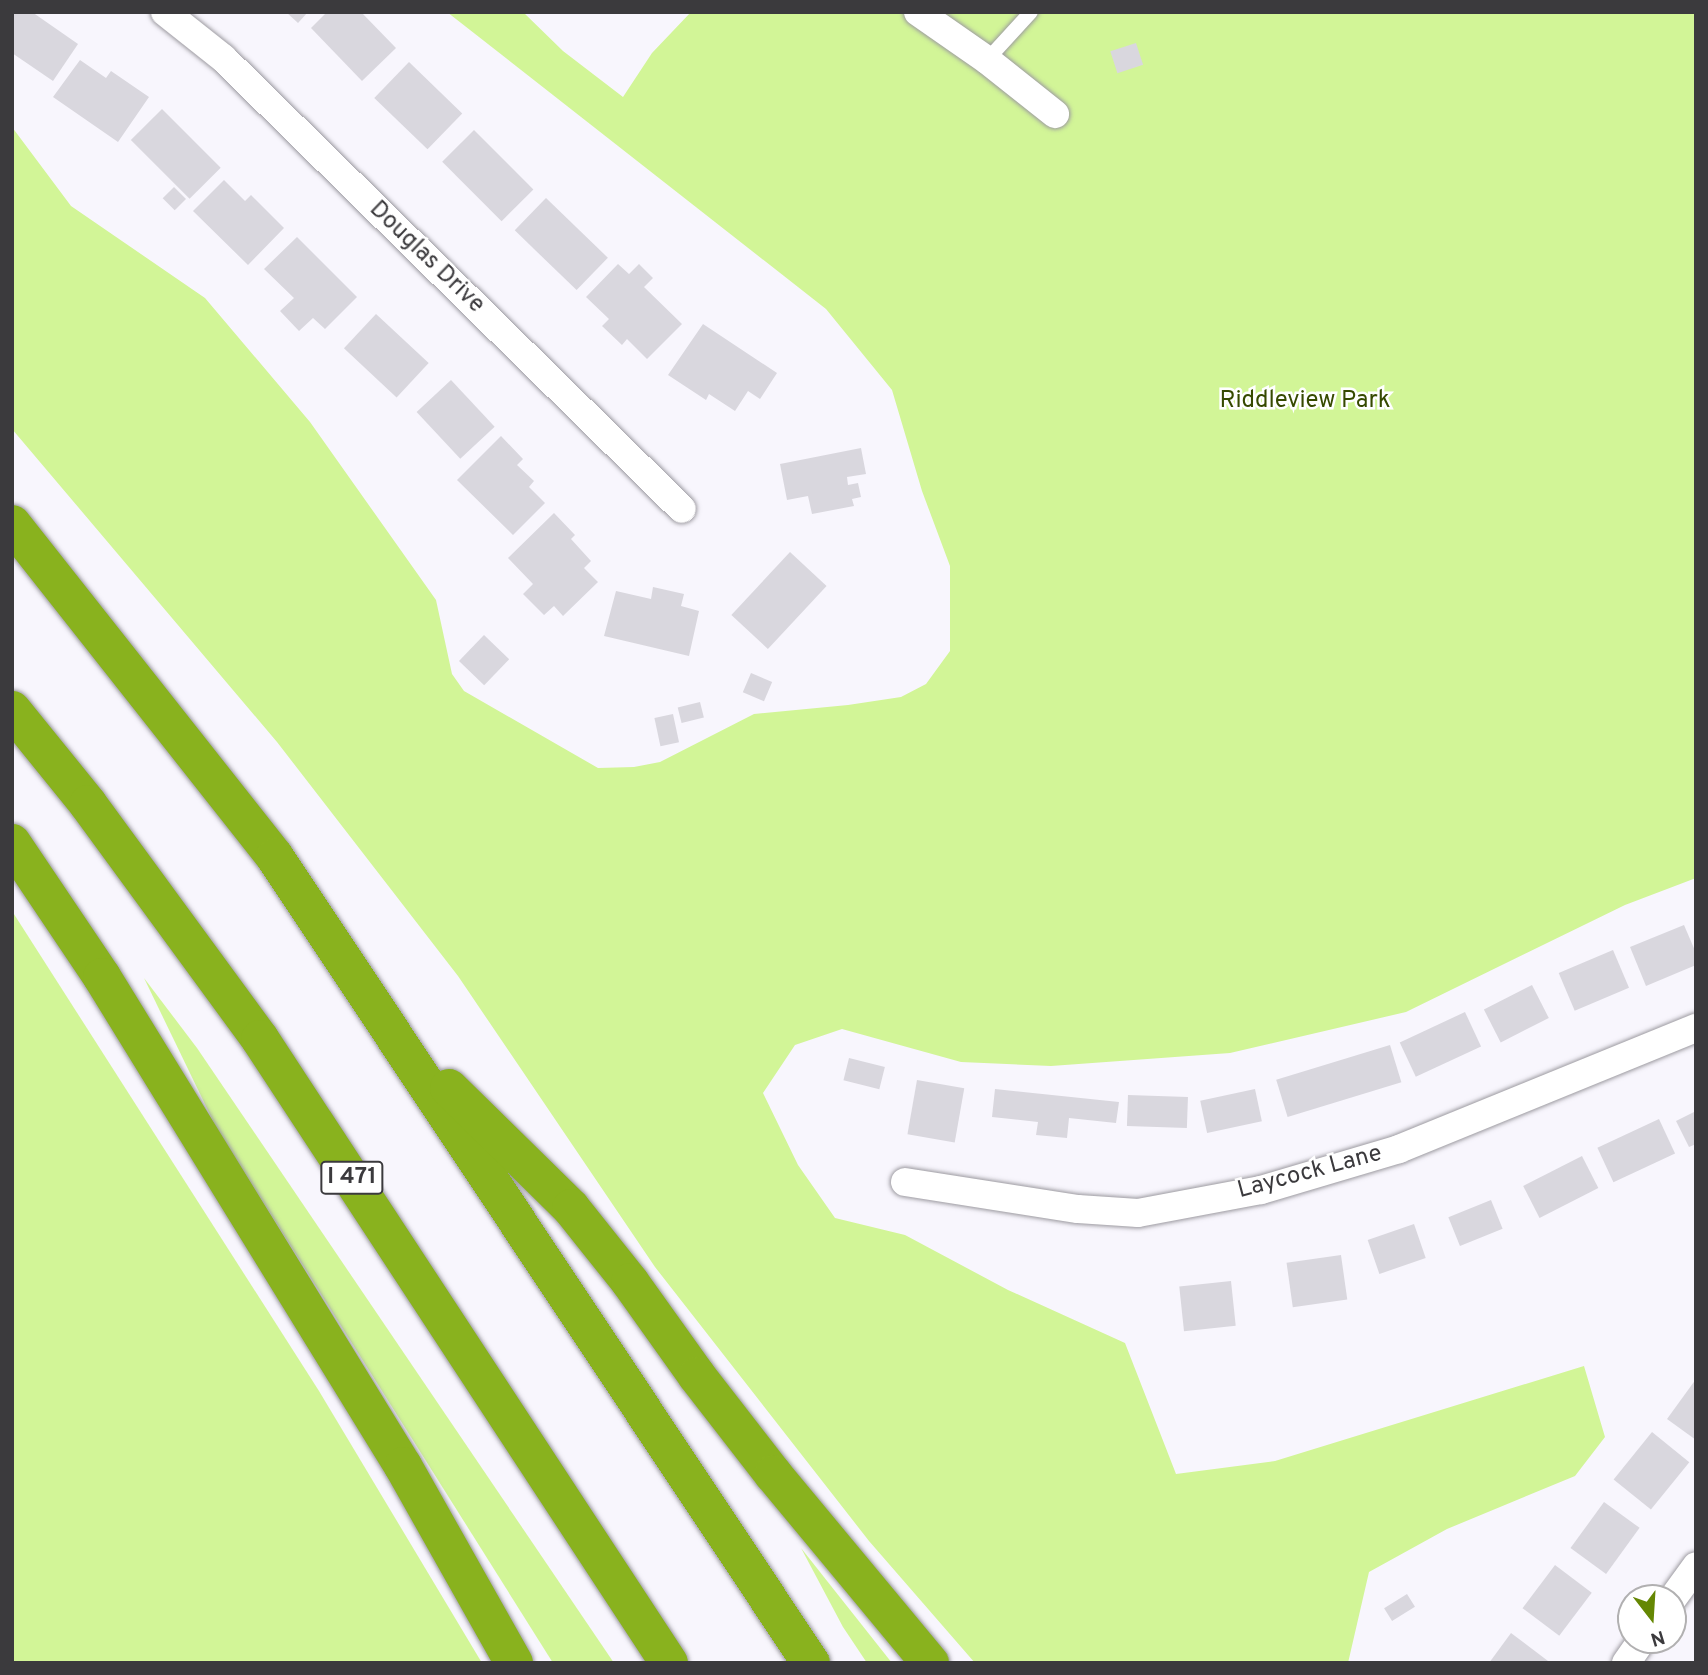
<!DOCTYPE html>
<html>
<head>
<meta charset="utf-8">
<style>
  body { margin:0 }
  #map { position:relative; width:1708px; height:1675px; overflow:hidden; background:#f8f6fd; font-family:Overpass,sans-serif }
  div>[style] { position:absolute }
  [style*='--x'] { left:calc(var(--x)*1px); top:calc(var(--y)*1px); width:calc(var(--w)*1px); rotate:calc(var(--a)*1deg) }
  .green>* { inset:0; background:#d2f597 }
  .building>* { inset:0; background:#d9d7de; transform-origin:0 0 }
  .roads { filter:drop-shadow(0 0 2px #9d9ba1) drop-shadow(0 0 2px #9d9ba1) }
  .lane>* { height:14px; margin:-7px; padding:0 7px; transform-origin:7px; border-radius:7px; background:#fff }
  .street>* { height:28px; margin:-14px; padding:0 14px; transform-origin:14px; border-radius:14px; background:#fff }
  .highway>* { height:38px; margin:-19px; padding:0 19px; transform-origin:19px; border-radius:19px; background:#89b21e }
  span { translate:-50% -50%; white-space:nowrap; text-align:center; line-height:1.15; -webkit-text-stroke:5px #fff; paint-order:stroke }
  .shield-label span { padding:2px 5px; background:#fff; border:2px solid; border-radius:5px; -webkit-text-stroke-width:0 }
  .shield-label { font-size:23px; color:#3b3a3d; font-weight:700 }
  .street-label { font-size:24px; color:#3b3a3d }
  .park-label { font-size:24px; color:#364a00 }
  .frame { position:absolute; inset:0; border:14px solid #3b3a3d; pointer-events:none }
  .north { position:absolute; left:1617px; top:1584px; width:70px; height:70px; box-sizing:border-box; background:#fff; border:2px solid #b1b0b1; border-radius:50%; rotate:163deg; font-size:19px; font-weight:700; line-height:28px; text-align:center; color:#3b3a3d }
  .north::after { content:''; display:block; margin:auto; width:24px; height:32px; background:#658703; clip-path:polygon(50% 0,100% 100%,50% 72%,0 100%) }
</style>
</head>
<body>
<div id="map">
  <div class="green">
    <i style="clip-path:polygon(447px 12px,523px 12px,563px 51px,623px 97px,652px 53px,691px 12px,1696px 12px,1696px 878px,1625px 905px,1406px 1012px,1230px 1053px,1051px 1066px,961px 1062px,842px 1029px,795px 1045px,763px 1093px,798px 1165px,835px 1218px,905px 1235px,1008px 1290px,1125px 1343px,1176px 1474px,1275px 1461px,1584px 1366px,1605px 1437px,1575px 1476px,1447px 1529px,1369px 1572px,1348px 1663px,975px 1663px,869px 1541px,655px 1267px,458px 976px,277px 742px,12px 429px,12px 127px,71px 206px,205px 298px,310px 422px,436px 600px,452px 674px,464px 691px,598px 768px,634px 767px,660px 762px,754px 714px,848px 705px,901px 697px,926px 684px,950px 651px,950px 566px,922px 491px,892px 390px,826px 309px)"></i>
    <i style="clip-path:polygon(12px 911px,319px 1391px,482px 1663px,12px 1663px)"></i>
    <i style="clip-path:polygon(144px 978px,197px 1048px,614px 1663px,553px 1663px,216px 1127px)"></i>
    <i style="clip-path:polygon(801px 1548px,892px 1663px,867px 1663px,843px 1627px)"></i>
  </div>
  <div class="building">
    <i style="clip-path:polygon(12px 12px,32px 12px,78px 44px,53px 81px,12px 53px)"></i>
    <i style="clip-path:polygon(286px 12px,308px 12px,298px 23px)"></i>
    <i style="clip-path:polygon(327px 12px,361px 12px,396px 48px,362px 81px,311px 28px)"></i>
    <i style="left:1136px;top:43px;width:23px;height:27px;rotate:72deg"></i>
    <i style="clip-path:polygon(80px 60px,106px 78px,111px 71px,149px 97px,118px 142px,53px 97px)"></i>
    <i style="left:409px;top:62px;width:74px;height:50px;rotate:44deg"></i>
    <i style="left:162px;top:109px;width:83px;height:44px;rotate:45deg"></i>
    <i style="left:474px;top:130px;width:84px;height:45px;rotate:45deg"></i>
    <i style="clip-path:polygon(224px 180px,245px 201px,251px 195px,284px 228px,248px 265px,193px 211px)"></i>
    <i style="left:174px;top:187px;width:17px;height:16px;rotate:45deg"></i>
    <i style="left:546px;top:198px;width:86px;height:45px;rotate:44deg"></i>
    <i style="clip-path:polygon(297px 237px,357px 297px,325px 329px,313px 318px,299px 331px,280px 311px,294px 298px,264px 269px)"></i>
    <i style="clip-path:polygon(618px 264px,629px 274px,639px 264px,653px 278px,644px 287px,682px 324px,647px 359px,627px 339px,622px 345px,602px 326px,609px 319px,586px 297px)"></i>
    <i style="left:376px;top:314px;width:72px;height:47px;rotate:43deg"></i>
    <i style="clip-path:polygon(703px 324px,777px 373px,760px 399px,748px 391px,735px 411px,709px 394px,706px 400px,668px 375px)"></i>
    <i style="left:451px;top:380px;width:64px;height:47px;rotate:47deg"></i>
    <i style="clip-path:polygon(501px 436px,523px 459px,517px 465px,534px 481px,529px 487px,545px 503px,513px 535px,457px 480px)"></i>
    <i style="clip-path:polygon(861px 448px,866px 474px,847px 477px,848px 485px,858px 483px,861px 497px,852px 499px,854px 506px,812px 514px,808px 496px,787px 500px,780px 464px)"></i>
    <i style="clip-path:polygon(554px 513px,575px 535px,571px 539px,591px 561px,584px 568px,598px 582px,563px 616px,554px 606px,544px 615px,523px 594px,533px 584px,508px 558px)"></i>
    <i style="left:790px;top:552px;width:50px;height:86px;rotate:43deg"></i>
    <i style="clip-path:polygon(653px 587px,684px 594px,681px 606px,699px 611px,689px 656px,604px 636px,616px 591px,651px 599px)"></i>
    <i style="left:484px;top:635px;width:35px;height:36px;rotate:44deg"></i>
    <i style="left:751px;top:673px;width:23px;height:21px;rotate:23deg"></i>
    <i style="left:700px;top:702px;width:16px;height:23px;rotate:76deg"></i>
    <i style="left:673px;top:714px;width:29px;height:19px;rotate:78deg"></i>
    <i style="clip-path:polygon(1684px 925px,1696px 953px,1696px 965px,1646px 986px,1630px 947px)"></i>
    <i style="left:1613px;top:950px;width:41px;height:59px;rotate:67deg"></i>
    <i style="left:1532px;top:985px;width:37px;height:54px;rotate:63deg"></i>
    <i style="left:1465px;top:1012px;width:38px;height:72px;rotate:65deg"></i>
    <i style="left:1390px;top:1045px;width:39px;height:119px;rotate:73deg"></i>
    <i style="left:849px;top:1058px;width:37px;height:23px;rotate:14deg"></i>
    <i style="left:917px;top:1080px;width:48px;height:55px;rotate:10deg"></i>
    <i style="clip-path:polygon(995px 1089px,1119px 1102px,1116px 1123px,1069px 1118px,1067px 1138px,1036px 1135px,1038px 1122px,992px 1117px)"></i>
    <i style="left:1255px;top:1089px;width:33px;height:56px;rotate:78deg"></i>
    <i style="left:1128px;top:1095px;width:60px;height:31px;rotate:2deg"></i>
    <i style="clip-path:polygon(1696px 1111px,1696px 1144px,1689px 1147px,1676px 1121px)"></i>
    <i style="left:1659px;top:1119px;width:38px;height:68px;rotate:65deg"></i>
    <i style="left:1582px;top:1156px;width:36px;height:66px;rotate:63deg"></i>
    <i style="left:1491px;top:1200px;width:31px;height:46px;rotate:68deg"></i>
    <i style="left:1414px;top:1224px;width:36px;height:49px;rotate:71deg"></i>
    <i style="left:1341px;top:1255px;width:45px;height:55px;rotate:82deg"></i>
    <i style="left:1231px;top:1281px;width:45px;height:52px;rotate:84deg"></i>
    <i style="clip-path:polygon(1696px 1379px,1696px 1440px,1667px 1419px)"></i>
    <i style="left:1652px;top:1432px;width:48px;height:61px;rotate:39deg"></i>
    <i style="left:1604px;top:1502px;width:44px;height:57px;rotate:36deg"></i>
    <i style="left:1555px;top:1565px;width:46px;height:54px;rotate:37deg"></i>
    <i style="left:1407px;top:1594px;width:15px;height:27px;rotate:58deg"></i>
    <i style="clip-path:polygon(1511px 1633px,1548px 1661px,1547px 1663px,1489px 1663px)"></i>
  </div>
  <div class="roads">
    <div class="lane">
      <i style="--x:987;--y:60;--w:65;--a:-47.5"></i>
    </div>
    <div class="street">
      <i style="--x:165;--y:12;--w:74;--a:38.4"></i>
      <i style="--x:223;--y:58;--w:643;--a:44.5"></i>
      <i style="--x:918;--y:12;--w:84;--a:34.8"></i>
      <i style="--x:987;--y:60;--w:87;--a:38.5"></i>
      <i style="--x:905;--y:1182;--w:175;--a:8.9"></i>
      <i style="--x:1078;--y:1209;--w:60;--a:3.8"></i>
      <i style="--x:1138;--y:1213;--w:125;--a:-10.6"></i>
      <i style="--x:1261;--y:1190;--w:144;--a:-16.5"></i>
      <i style="--x:1399;--y:1149;--w:321;--a:-22.2"></i>
      <i style="--x:1673;--y:1598;--w:39;--a:-54"></i>
      <i style="--x:1626;--y:1663;--w:28;--a:-55"></i>
    </div>
    <div class="highway">
      <i style="--x:12;--y:524;--w:424;--a:51.7"></i>
      <i style="--x:275;--y:857;--w:968;--a:56.38"></i>
      <i style="--x:12;--y:710;--w:121;--a:51"></i>
      <i style="--x:88;--y:804;--w:291;--a:53.8"></i>
      <i style="--x:260;--y:1039;--w:746;--a:56.76"></i>
      <i style="--x:12;--y:843;--w:161;--a:56.1"></i>
      <i style="--x:102;--y:977;--w:574;--a:58.39"></i>
      <i style="--x:403;--y:1466;--w:226;--a:60.6"></i>
      <i style="--x:449;--y:1088;--w:171;--a:44.5"></i>
      <i style="--x:571;--y:1208;--w:95;--a:51.4"></i>
      <i style="--x:630;--y:1282;--w:115;--a:54.5"></i>
      <i style="--x:697;--y:1376;--w:124;--a:52.2"></i>
      <i style="--x:773;--y:1474;--w:246;--a:50.3"></i>
    </div>
  </div>
  <div class="shield-label">
    <span style="left:352px;top:1178px">I 471</span>
  </div>
  <div class="street-label">
    <span style="left:426px;top:258px;rotate:44deg">Douglas Drive</span>
    <span style="left:1310px;top:1173px;rotate:-15deg">Laycock Lane</span>
  </div>
  <div class="park-label">
    <span style="left:1305px;top:402px">Riddleview Park</span>
  </div>
  <div class="frame"></div>
  <div class="north">N</div>
</div>
</body>
</html>
